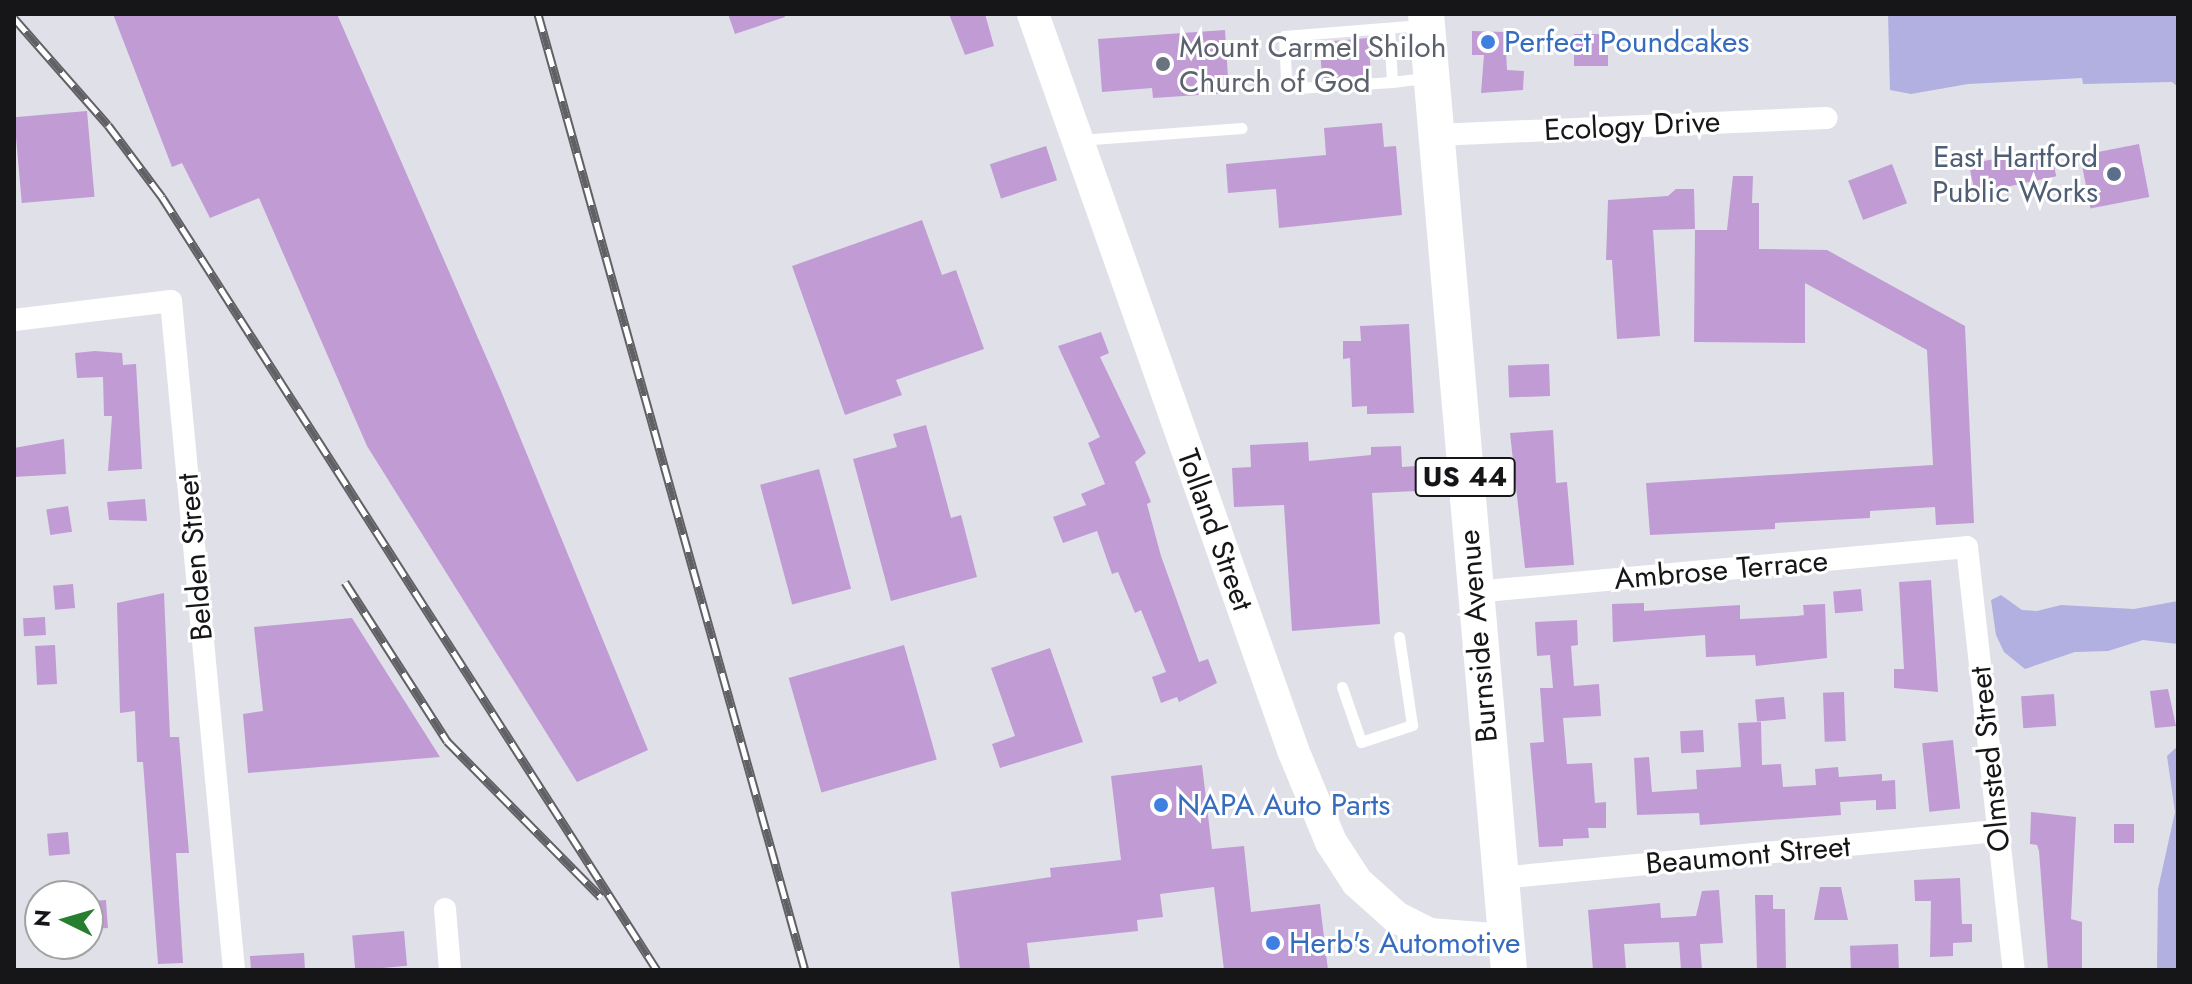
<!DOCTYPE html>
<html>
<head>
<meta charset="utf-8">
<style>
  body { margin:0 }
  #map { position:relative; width:2192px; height:984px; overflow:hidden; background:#e0e0e9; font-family:Jost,sans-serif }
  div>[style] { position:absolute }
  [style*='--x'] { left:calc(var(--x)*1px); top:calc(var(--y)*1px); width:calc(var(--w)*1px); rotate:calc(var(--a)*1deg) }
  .green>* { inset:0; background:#b1b0e0 }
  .building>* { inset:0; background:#c19bd4; transform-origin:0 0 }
  .lane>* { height:11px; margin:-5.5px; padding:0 5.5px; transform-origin:5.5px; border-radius:5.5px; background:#fff }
  .street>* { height:22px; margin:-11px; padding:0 11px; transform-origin:11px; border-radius:11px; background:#fff }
  .secondary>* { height:32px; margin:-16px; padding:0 16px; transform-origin:16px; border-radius:16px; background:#fff }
  .primary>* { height:36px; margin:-18px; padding:0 18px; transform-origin:18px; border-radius:18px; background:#fff }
  .rail>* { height:9px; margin-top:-4.5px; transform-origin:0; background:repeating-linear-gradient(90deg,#fff 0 18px,#606065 0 36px); box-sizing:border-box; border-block:2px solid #606065 }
  .dots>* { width:22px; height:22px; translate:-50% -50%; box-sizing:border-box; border:4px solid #fff; border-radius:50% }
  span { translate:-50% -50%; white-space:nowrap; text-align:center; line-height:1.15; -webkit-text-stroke:6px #fff; paint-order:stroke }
  .shield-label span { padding:2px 6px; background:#fff; border:2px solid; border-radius:6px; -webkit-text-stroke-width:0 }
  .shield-label { font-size:28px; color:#161619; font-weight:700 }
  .shop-label { font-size:30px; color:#366cbe }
  .left { translate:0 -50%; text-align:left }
  .worship-label { font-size:30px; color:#5b616d }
  .street-label { font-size:30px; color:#161619 }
  .service-label { font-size:30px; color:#4e5e75 }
  .right { translate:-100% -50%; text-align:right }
  .frame { position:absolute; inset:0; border:16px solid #161619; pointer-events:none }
  .north { position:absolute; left:24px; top:880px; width:80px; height:80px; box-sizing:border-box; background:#fff; border:2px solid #a2a2a3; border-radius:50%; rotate:275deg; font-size:22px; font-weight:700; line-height:32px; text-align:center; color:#161619 }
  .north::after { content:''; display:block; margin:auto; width:28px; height:36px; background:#267f2e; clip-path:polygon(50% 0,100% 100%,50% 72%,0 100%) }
</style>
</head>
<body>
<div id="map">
  <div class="green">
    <i style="clip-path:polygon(1888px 14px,2178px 14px,2178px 87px,2172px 82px,2083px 84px,2082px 78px,1968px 84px,1911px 94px,1890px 90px)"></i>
    <i style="clip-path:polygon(2001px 595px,2022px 610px,2037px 611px,2061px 605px,2134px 609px,2178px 601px,2178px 644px,2143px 640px,2108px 651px,2075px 652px,2025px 669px,2004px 652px,1996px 635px,1991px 600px)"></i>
    <i style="clip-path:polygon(2178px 746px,2178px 970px,2157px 970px,2158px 889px,2175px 812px,2167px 756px)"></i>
  </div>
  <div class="building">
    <i style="clip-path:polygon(113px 14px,337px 14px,501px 391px,648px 750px,577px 782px,367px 446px,259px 198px,210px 218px,182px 163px,172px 167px)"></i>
    <i style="clip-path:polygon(728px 14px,784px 14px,785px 17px,735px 34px)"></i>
    <i style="clip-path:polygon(949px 14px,985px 14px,994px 46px,965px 55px)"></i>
    <i style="clip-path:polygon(1225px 30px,1229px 93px,1153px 98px,1152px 88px,1102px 92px,1098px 39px)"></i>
    <i style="clip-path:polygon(1472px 31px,1505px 32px,1507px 70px,1524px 71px,1523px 90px,1481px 93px,1484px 55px,1472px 55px)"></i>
    <i style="left:1574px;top:34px;width:34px;height:32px"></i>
    <i style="left:1368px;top:38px;width:37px;height:49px;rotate:85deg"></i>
    <i style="left:87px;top:111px;width:86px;height:73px;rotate:85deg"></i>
    <i style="clip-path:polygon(1382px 123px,1384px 147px,1396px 146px,1402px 215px,1279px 228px,1276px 189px,1228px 193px,1226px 164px,1326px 155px,1324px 128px)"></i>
    <i style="left:2139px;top:144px;width:54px;height:60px;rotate:79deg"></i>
    <i style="left:1046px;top:146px;width:36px;height:59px;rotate:72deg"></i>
    <i style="left:2050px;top:147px;width:30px;height:83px;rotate:78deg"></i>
    <i style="left:1892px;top:164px;width:42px;height:47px;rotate:69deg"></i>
    <i style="clip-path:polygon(1733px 176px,1753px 176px,1752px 203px,1759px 203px,1759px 249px,1827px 250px,1965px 326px,1974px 523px,1936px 525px,1935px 507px,1870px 511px,1870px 518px,1775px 523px,1775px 529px,1650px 535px,1646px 483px,1933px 465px,1927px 350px,1805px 283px,1805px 343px,1694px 342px,1695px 230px,1727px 230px)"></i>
    <i style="clip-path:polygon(1676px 189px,1694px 189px,1695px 229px,1653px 230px,1660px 336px,1617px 339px,1612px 260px,1606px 260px,1608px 200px,1668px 196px)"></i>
    <i style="clip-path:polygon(922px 220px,942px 275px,956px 270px,984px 349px,896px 380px,902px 395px,845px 415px,792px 266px)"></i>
    <i style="clip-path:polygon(1409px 324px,1414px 413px,1367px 414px,1367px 406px,1352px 407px,1350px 358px,1343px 359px,1343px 341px,1361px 341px,1360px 326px)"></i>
    <i style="clip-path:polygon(1101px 332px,1109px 353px,1100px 357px,1146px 453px,1135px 462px,1151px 502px,1147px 504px,1161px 556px,1199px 662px,1208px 659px,1217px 683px,1179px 702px,1177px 697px,1161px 703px,1152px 677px,1166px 672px,1141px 610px,1135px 613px,1118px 572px,1112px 574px,1097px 531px,1063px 543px,1053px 517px,1086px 505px,1081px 494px,1105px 484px,1088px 443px,1100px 437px,1058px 346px)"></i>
    <i style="clip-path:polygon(95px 351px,122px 353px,123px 365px,136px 364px,142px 469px,108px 471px,112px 416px,104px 416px,103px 377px,77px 378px,75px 353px)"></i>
    <i style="left:1549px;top:364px;width:32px;height:41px;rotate:88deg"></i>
    <i style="clip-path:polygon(926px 425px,951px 518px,961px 515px,977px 577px,891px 601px,853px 459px,897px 447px,893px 434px)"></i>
    <i style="clip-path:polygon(1553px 430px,1556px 483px,1567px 482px,1574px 565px,1525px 568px,1510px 433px)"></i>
    <i style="clip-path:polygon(64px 439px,66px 474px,14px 477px,14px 448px)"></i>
    <i style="clip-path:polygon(1308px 442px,1309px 461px,1371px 455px,1371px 447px,1401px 446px,1402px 467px,1416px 466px,1417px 491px,1372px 493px,1380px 624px,1292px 631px,1284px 505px,1234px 507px,1232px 468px,1251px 467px,1250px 445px)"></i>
    <i style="left:819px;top:469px;width:124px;height:61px;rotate:75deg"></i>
    <i style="clip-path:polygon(145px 499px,147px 521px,109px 520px,107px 502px)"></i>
    <i style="left:68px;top:506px;width:26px;height:22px;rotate:81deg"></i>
    <i style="clip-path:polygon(1931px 580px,1938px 692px,1894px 688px,1894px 669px,1904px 669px,1899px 582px)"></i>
    <i style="left:73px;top:584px;width:24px;height:20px;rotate:85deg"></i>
    <i style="left:1861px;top:589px;width:22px;height:28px;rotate:85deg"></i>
    <i style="clip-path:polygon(164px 593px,170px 737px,179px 737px,189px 853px,176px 853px,183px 963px,158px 964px,143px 762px,137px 762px,135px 711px,120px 713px,117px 603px)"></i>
    <i style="clip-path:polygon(1644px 603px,1644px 611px,1740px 605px,1740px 619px,1797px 616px,1804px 615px,1803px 605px,1825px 604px,1827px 658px,1756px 666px,1755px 655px,1706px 657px,1705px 635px,1613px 642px,1612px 604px)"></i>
    <i style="left:45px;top:617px;width:18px;height:22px;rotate:87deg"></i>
    <i style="clip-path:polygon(352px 618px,440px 757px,248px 773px,243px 714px,263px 711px,254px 627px)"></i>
    <i style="clip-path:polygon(1577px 620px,1578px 645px,1571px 646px,1574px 686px,1599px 684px,1601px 716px,1563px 718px,1567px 764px,1592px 763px,1595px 803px,1606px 802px,1606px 828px,1588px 828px,1589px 838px,1563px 839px,1563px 846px,1539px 847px,1530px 743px,1544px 742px,1540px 688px,1553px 688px,1550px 655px,1537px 656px,1535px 622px)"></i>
    <i style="left:55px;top:645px;width:39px;height:20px;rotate:87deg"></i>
    <i style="left:904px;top:645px;width:119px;height:120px;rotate:74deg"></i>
    <i style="clip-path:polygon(1050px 648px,1083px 742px,1000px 768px,992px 744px,1015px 736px,991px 668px)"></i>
    <i style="clip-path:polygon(2168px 689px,2176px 726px,2155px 728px,2150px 691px)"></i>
    <i style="left:1844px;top:692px;width:49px;height:21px;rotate:88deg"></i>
    <i style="left:2054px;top:694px;width:32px;height:33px;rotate:86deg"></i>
    <i style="left:1784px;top:697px;width:22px;height:29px;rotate:85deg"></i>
    <i style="clip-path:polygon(1761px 722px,1762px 765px,1781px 764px,1783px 787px,1816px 785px,1815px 769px,1838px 767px,1839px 777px,1882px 774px,1882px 781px,1895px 780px,1896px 809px,1876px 810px,1876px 800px,1840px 802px,1841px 815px,1700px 825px,1699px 813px,1637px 815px,1634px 758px,1649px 757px,1652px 792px,1697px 789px,1696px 770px,1741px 767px,1738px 723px)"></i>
    <i style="left:1703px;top:730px;width:22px;height:23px;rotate:87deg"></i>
    <i style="left:1953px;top:740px;width:69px;height:31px;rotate:84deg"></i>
    <i style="clip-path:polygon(1202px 765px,1212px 849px,1244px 846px,1251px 912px,1320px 904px,1328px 970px,1224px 970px,1214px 887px,1160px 894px,1163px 917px,1137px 920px,1138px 931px,1027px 943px,1030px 970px,960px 970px,951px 892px,1051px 877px,1050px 868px,1121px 860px,1111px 776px)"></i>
    <i style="clip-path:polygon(2031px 812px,2076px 817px,2071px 919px,2082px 922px,2082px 970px,2048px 970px,2039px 851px,2037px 845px,2030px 844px)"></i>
    <i style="left:2114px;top:824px;width:20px;height:19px"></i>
    <i style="left:68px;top:832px;width:22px;height:21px;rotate:85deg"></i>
    <i style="clip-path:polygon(1960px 878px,1962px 924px,1972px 924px,1972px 942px,1953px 943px,1953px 956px,1930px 957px,1931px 901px,1915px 901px,1914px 880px)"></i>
    <i style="clip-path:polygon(1820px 887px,1841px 887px,1848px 920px,1814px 920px)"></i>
    <i style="clip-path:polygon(1719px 890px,1723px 943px,1700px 944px,1702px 970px,1681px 970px,1679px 942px,1624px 944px,1626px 970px,1593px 970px,1588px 910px,1660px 903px,1661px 918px,1696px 916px,1702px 891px)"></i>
    <i style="clip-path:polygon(1755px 895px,1773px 895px,1773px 909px,1785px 909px,1786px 970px,1757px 970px)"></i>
    <i style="left:106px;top:900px;width:28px;height:18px;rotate:86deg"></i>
    <i style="left:404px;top:931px;width:35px;height:52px;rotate:85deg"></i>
    <i style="left:1898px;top:944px;width:24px;height:48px;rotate:88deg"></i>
    <i style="clip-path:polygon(304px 953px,305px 970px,251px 970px,250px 956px)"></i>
  </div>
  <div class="lane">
    <i style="--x:1389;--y:28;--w:54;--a:86.8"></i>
    <i style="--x:1392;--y:82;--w:33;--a:-7"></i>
    <i style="--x:1392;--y:82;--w:95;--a:176.4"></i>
    <i style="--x:1297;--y:88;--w:15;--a:-138"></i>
    <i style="--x:1286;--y:78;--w:42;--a:-92.7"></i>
    <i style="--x:1284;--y:36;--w:138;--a:-4.6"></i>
    <i style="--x:1079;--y:140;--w:163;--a:-4.2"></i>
    <i style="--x:1342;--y:687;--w:58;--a:70.9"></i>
    <i style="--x:1361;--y:742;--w:54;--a:-18.4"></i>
    <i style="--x:1412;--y:725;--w:89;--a:-98.4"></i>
  </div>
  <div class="street">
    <i style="--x:1437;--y:135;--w:390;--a:-2.5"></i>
    <i style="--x:14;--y:320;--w:158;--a:-6.9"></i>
    <i style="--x:171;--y:301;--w:672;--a:84.62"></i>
    <i style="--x:1474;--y:592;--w:495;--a:-5.2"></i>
    <i style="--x:1967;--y:547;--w:426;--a:83.7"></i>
    <i style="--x:1499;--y:878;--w:500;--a:-5.39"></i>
    <i style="--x:445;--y:909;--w:61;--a:85.3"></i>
  </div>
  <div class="secondary">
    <i style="--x:1033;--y:14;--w:781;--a:70.54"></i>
    <i style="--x:1293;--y:750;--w:100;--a:67.6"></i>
    <i style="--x:1331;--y:842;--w:48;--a:57"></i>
    <i style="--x:1357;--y:882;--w:52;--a:41.9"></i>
    <i style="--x:1396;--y:917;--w:37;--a:27"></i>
    <i style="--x:1429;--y:934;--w:77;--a:4.5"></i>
  </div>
  <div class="primary">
    <i style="--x:1426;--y:14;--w:960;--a:85.04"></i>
  </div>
  <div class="rail">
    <i style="--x:538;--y:14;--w:993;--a:74.4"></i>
    <i style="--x:14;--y:18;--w:142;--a:48.7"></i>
    <i style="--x:108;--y:125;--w:90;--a:53.1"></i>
    <i style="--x:162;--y:197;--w:918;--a:57.37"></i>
    <i style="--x:345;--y:582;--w:189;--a:57.3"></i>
    <i style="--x:447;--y:741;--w:219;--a:45.4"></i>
  </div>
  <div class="dots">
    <i style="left:1488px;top:42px;background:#3f7fe0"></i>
    <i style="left:1163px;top:64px;background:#6b7280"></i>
    <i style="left:2114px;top:174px;background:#5c6f8a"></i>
    <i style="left:1161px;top:805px;background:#3f7fe0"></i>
    <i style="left:1273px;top:943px;background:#3f7fe0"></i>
  </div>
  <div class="shield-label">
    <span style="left:1465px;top:477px">US 44</span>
  </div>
  <div class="shop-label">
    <span class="left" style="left:1504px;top:42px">Perfect Poundcakes</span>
    <span class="left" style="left:1177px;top:805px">NAPA Auto Parts</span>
    <span class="left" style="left:1289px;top:943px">Herb's Automotive</span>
  </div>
  <div class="worship-label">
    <span class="left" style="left:1179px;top:64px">Mount Carmel Shiloh<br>Church of God</span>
  </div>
  <div class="street-label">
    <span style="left:1632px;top:126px;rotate:-3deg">Ecology Drive</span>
    <span style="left:1215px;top:530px;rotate:70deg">Tolland Street</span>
    <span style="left:195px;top:557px;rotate:-95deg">Belden Street</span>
    <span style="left:1721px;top:570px;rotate:-5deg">Ambrose Terrace</span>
    <span style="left:1478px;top:636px;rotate:-95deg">Burnside Avenue</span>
    <span style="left:1990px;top:759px;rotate:-96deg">Olmsted Street</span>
    <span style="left:1748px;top:855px;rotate:-5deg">Beaumont Street</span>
  </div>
  <div class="service-label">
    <span class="right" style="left:2098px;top:174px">East Hartford<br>Public Works</span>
  </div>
  <div class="frame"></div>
  <div class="north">N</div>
</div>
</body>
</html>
